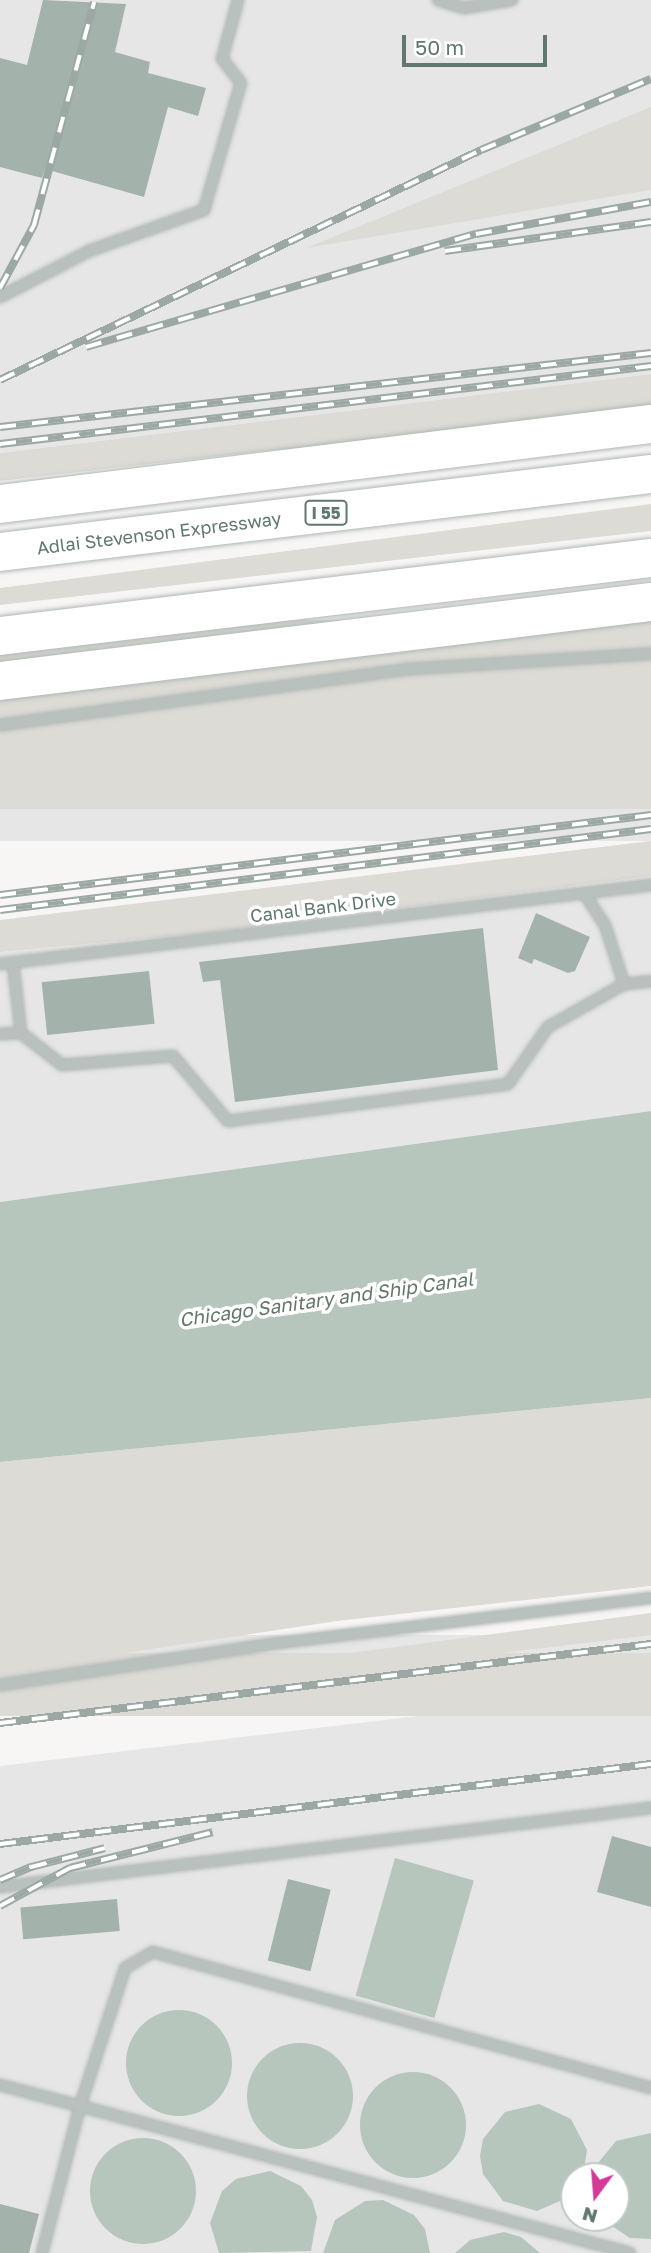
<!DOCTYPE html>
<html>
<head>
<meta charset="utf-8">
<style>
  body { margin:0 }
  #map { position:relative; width:651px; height:2253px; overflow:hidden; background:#f8f6f5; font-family:"Golos Text",sans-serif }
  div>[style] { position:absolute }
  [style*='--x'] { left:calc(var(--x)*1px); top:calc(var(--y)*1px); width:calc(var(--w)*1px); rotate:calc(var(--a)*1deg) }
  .built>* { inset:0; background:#e6e6e6; transform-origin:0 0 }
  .green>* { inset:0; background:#dcdbd5; transform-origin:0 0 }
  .water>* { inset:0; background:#b6c6bc; transform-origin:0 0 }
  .round { border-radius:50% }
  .building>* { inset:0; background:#a4b2ac; transform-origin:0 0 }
  .roads { filter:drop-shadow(0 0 2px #afb7b4) drop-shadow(0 0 2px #afb7b4) }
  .service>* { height:10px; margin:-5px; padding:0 5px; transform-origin:5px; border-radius:5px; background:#b8c1be }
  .motorway>* { height:38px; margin:-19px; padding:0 19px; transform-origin:19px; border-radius:19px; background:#fff }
  .rail>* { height:8px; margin-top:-4px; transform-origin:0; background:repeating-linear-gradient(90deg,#fff 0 16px,#9ba8a3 0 32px); box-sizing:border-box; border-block:2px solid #9ba8a3 }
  span { translate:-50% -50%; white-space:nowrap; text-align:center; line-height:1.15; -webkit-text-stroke:7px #fff; paint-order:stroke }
  .shield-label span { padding:2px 5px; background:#fff; border:2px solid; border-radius:5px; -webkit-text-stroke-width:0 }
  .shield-label { font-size:16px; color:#60786f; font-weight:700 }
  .street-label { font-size:18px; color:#60786f }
  .water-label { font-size:19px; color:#60786a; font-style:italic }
  .north { position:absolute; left:560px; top:2162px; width:70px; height:70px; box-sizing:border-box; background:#fff; border:2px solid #bfc9c5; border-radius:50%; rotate:196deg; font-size:19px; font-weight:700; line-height:28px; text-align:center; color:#60786f }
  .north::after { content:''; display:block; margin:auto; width:24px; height:32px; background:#d53998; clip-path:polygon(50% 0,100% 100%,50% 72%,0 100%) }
  .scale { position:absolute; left:402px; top:35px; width:145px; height:32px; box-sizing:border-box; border:4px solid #60786f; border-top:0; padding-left:9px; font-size:21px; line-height:24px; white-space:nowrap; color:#60786f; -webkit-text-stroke:5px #fff; paint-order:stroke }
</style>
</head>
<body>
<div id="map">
  <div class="built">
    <i style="clip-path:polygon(0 0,651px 0,651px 374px,0 453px)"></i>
    <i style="left:651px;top:809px;width:32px;height:656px;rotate:90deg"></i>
    <i style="clip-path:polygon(651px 876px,651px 1111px,0 1202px,0 952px,205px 933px)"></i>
    <i style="left:651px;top:1635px;width:18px;height:656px;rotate:90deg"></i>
    <i style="clip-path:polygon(evenodd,651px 1688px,651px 2253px,0 2253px,0 1766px,651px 1688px,574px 2176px,616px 2176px,616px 2218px,574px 2218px,574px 2176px)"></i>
  </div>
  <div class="green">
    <i style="clip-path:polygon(651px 107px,651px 190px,306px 248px)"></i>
    <i style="clip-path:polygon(651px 374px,651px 415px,472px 437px,262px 451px,0 481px,0 453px)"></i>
    <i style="clip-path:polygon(651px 504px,651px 531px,0 605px,0 588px)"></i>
    <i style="left:651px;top:620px;width:189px;height:657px;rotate:90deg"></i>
    <i style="clip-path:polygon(651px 841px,651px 876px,205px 933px,0 952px,0 920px)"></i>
    <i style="clip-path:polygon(651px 1398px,651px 1586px,337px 1621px,0 1672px,0 1462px)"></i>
    <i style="clip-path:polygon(651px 1613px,651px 1635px,0 1714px,0 1700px)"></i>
    <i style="left:651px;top:1653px;width:63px;height:656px;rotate:90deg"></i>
  </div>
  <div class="water">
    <i style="clip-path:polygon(651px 1111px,651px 1398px,0 1462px,0 1202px)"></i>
    <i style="left:395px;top:1858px;width:82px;height:143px;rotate:16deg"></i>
    <i class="round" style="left:126px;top:2010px;width:106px;height:106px"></i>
    <i class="round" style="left:247px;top:2043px;width:106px;height:106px"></i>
    <i class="round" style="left:360px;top:2072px;width:106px;height:106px"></i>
    <i style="clip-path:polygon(539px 2104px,571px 2119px,587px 2150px,583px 2176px,574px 2176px,569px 2197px,537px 2211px,503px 2201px,483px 2174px,480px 2156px,483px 2139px,505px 2112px)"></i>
    <i style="clip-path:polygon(651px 2133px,651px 2239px,630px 2238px,601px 2219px,616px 2218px,616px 2176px,592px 2176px,594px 2168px,616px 2141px)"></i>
    <i class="round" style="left:90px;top:2138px;width:106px;height:106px"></i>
    <i style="clip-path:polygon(270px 2171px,301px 2186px,312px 2200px,317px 2217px,311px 2251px,219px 2253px,210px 2223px,222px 2191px,236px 2179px)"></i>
    <i style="clip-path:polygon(383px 2200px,414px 2215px,425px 2229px,430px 2253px,323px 2253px,335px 2220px,365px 2201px)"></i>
    <i style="clip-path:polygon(504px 2232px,521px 2237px,540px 2253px,455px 2253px,470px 2240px)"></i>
  </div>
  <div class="building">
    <i style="clip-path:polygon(43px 0,126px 4px,115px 52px,150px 62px,148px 73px,206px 88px,198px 116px,168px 107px,144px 197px,45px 169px,42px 178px,0 167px,0 58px,27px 65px)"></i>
    <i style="clip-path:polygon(536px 913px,590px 937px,575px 971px,568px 973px,534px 959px,532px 964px,518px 958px)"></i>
    <i style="clip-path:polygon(483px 928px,498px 1070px,235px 1102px,220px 980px,203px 982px,199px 962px)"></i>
    <i style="left:149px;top:971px;width:53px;height:108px;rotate:84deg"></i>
    <i style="clip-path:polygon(612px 1836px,651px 1847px,651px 1907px,597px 1892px)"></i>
    <i style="left:288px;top:1879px;width:44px;height:84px;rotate:14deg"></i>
    <i style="left:117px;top:1899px;width:32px;height:97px;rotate:85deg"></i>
    <i style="clip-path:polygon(0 2204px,39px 2214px,29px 2253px,0 2253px)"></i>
  </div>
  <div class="roads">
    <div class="service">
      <i style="--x:438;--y:0;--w:27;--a:17"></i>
      <i style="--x:464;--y:8;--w:49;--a:-9.5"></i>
      <i style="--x:0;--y:297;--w:100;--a:-27.3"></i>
      <i style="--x:89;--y:251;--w:122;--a:-19.6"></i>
      <i style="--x:204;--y:210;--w:132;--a:-73.8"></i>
      <i style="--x:241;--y:83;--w:31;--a:-128"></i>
      <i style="--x:222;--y:59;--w:61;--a:-74.8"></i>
      <i style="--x:0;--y:725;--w:414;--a:-7.8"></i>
      <i style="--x:410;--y:669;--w:241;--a:-3.6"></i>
      <i style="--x:584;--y:893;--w:38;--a:57"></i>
      <i style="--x:605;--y:925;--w:62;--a:72.1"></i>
      <i style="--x:624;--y:984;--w:27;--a:-6"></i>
      <i style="--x:13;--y:963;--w:70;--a:83.5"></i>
      <i style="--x:21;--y:1033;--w:52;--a:38"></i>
      <i style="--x:62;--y:1065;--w:111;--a:-4.6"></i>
      <i style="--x:173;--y:1056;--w:85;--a:49.8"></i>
      <i style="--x:228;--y:1121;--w:282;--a:-7.5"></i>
      <i style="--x:508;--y:1084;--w:70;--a:-54.9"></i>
      <i style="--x:548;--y:1027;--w:87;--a:-29.5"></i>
      <i style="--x:0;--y:964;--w:656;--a:-6.92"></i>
      <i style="--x:0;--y:1034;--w:21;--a:-3"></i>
      <i style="--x:0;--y:1685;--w:281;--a:-8.6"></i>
      <i style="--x:278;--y:1643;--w:376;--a:-6.9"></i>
      <i style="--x:0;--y:1887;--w:656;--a:-6.92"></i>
      <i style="--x:0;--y:2085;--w:83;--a:14.7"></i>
      <i style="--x:80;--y:2106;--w:152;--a:104.5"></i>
      <i style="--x:630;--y:2253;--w:569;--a:-165.04"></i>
      <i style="--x:80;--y:2106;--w:145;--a:-71.9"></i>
      <i style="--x:125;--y:1968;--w:32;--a:-30"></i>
      <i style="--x:153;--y:1952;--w:516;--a:15.27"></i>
    </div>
    <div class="motorway">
      <i style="--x:0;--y:504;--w:656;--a:-7.01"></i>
      <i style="--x:0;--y:552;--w:656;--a:-6.83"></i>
      <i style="--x:0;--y:636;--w:656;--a:-6.83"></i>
      <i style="--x:0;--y:681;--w:656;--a:-6.92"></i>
    </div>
  </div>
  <div class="rail">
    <i style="--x:445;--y:251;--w:208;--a:-8"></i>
    <i style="--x:0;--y:288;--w:72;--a:-61.6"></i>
    <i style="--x:34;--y:225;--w:231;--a:-74.9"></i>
    <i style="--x:86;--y:347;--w:406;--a:-16.2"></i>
    <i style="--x:476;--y:234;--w:178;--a:-10.4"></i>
    <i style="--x:0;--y:380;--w:533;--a:-25.56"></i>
    <i style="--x:481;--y:150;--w:184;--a:-22.7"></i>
    <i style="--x:0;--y:427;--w:655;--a:-6.49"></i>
    <i style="--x:0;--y:444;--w:656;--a:-6.83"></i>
    <i style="--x:0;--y:895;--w:656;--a:-7.01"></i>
    <i style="--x:0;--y:910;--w:656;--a:-7.09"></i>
    <i style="--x:0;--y:1723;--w:656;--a:-6.92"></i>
    <i style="--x:0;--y:1844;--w:656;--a:-7.01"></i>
    <i style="--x:0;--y:1880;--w:34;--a:-23"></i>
    <i style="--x:31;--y:1867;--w:76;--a:-14.4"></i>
    <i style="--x:0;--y:1906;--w:80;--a:-28.5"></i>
    <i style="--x:70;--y:1868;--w:147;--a:-14.1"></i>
  </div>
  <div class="shield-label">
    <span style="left:326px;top:513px">I 55</span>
  </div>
  <div class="street-label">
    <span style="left:159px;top:533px;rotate:-7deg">Adlai Stevenson Expressway</span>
    <span style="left:323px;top:907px;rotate:-7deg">Canal Bank Drive</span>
  </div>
  <div class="water-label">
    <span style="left:326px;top:1299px;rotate:-8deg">Chicago Sanitary and Ship Canal</span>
  </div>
  <div class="north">N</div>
  <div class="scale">50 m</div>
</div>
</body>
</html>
